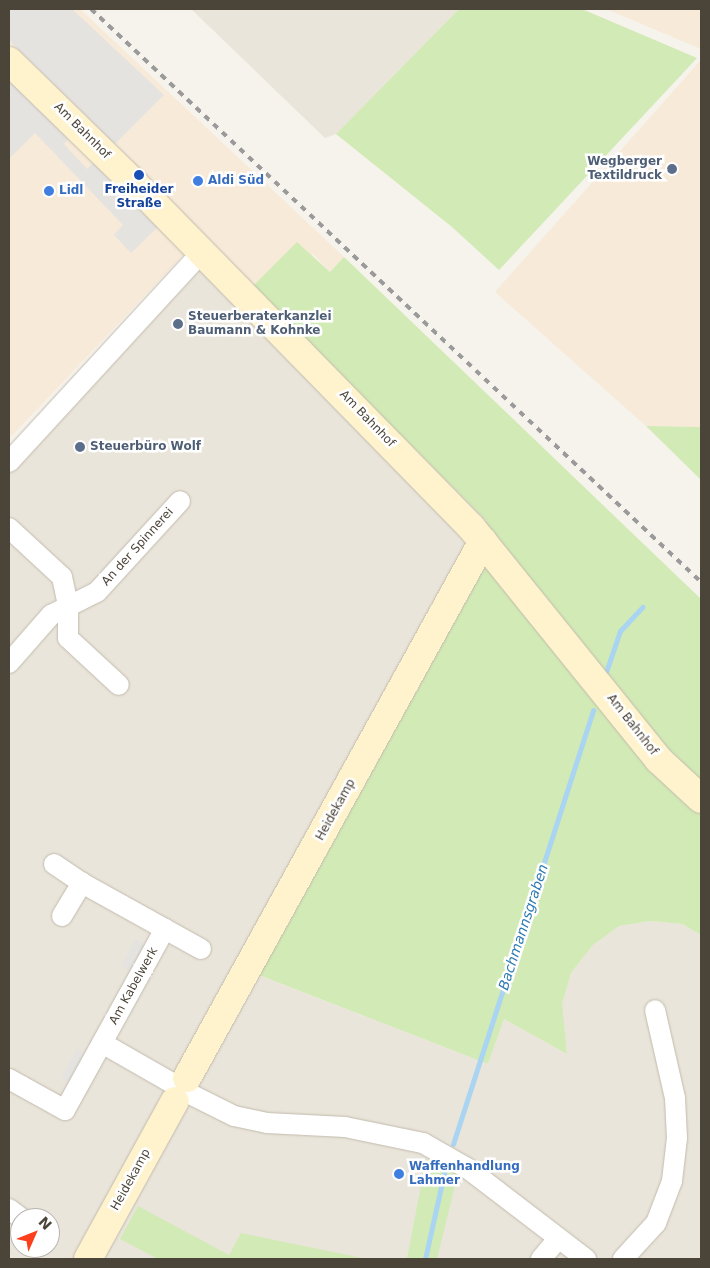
<!DOCTYPE html>
<html>
<head>
<meta charset="utf-8">
<style>
  body { margin:0 }
  #map { position:relative; width:710px; height:1268px; overflow:hidden; background:#f6f3ec; font-family:"DejaVu Sans",sans-serif }
  div>[style] { position:absolute }
  [style*='--x'] { left:calc(var(--x)*1px); top:calc(var(--y)*1px); width:calc(var(--w)*1px); rotate:calc(var(--a)*1deg) }
  .residential>* { inset:0; background:#eae5da }
  .commercial>* { inset:0; background:#f7ead8 }
  .green>* { inset:0; background:#d2eab5 }
  .parking>* { inset:0; background:#e5e3e0; transform-origin:0 0 }
  .stream>* { height:5px; margin:-2.5px; padding:0 2.5px; transform-origin:2.5px; border-radius:2.5px; background:#a9d4f2 }
  .roads { filter:drop-shadow(0 0 1px #c2bbae) drop-shadow(0 0 1px #c2bbae) }
  .street>* { height:20px; margin:-10px; padding:0 10px; transform-origin:10px; border-radius:10px; background:#fff }
  .secondary>* { height:28px; margin:-14px; padding:0 14px; transform-origin:14px; border-radius:14px; background:#fff3cd }
  .rail>* { height:4px; margin-top:-2px; transform-origin:0; background:repeating-linear-gradient(90deg,#9a9a9a 0 6px,transparent 0 12px) }
  .dots>* { width:14px; height:14px; translate:-50% -50%; box-sizing:border-box; border:2px solid #fff; border-radius:50% }
  span { translate:-50% -50%; white-space:nowrap; text-align:center; line-height:1.15; -webkit-text-stroke:5px #fff; paint-order:stroke }
  .street-label { font-size:12px; color:#4b4439 }
  .service-label { font-size:12px; color:#4e5e75; font-weight:700 }
  .right { translate:-100% -50%; text-align:right }
  .left { translate:0 -50%; text-align:left }
  .shop-label { font-size:12px; color:#366cbe; font-weight:700 }
  .transit-label { font-size:12px; color:#164399; font-weight:700 }
  .water-label { font-size:14px; color:#2e7ab2; font-style:italic }
  .frame { position:absolute; inset:0; border:10px solid #4b4439; pointer-events:none }
  .north { position:absolute; left:10px; top:1208px; width:50px; height:50px; box-sizing:border-box; background:#fff; border:1px solid #b7b4b0; border-radius:50%; rotate:46deg; font-size:14px; font-weight:700; line-height:20px; text-align:center; color:#4b4439 }
  .north::after { content:''; display:block; margin:auto; width:18px; height:22px; background:#fc3f1d; clip-path:polygon(50% 0,100% 100%,50% 72%,0 100%) }
</style>
</head>
<body>
<div id="map">
  <div class="residential">
    <i style="clip-path:polygon(191px 9px,459px 9px,336px 134px,325px 138px)"></i>
    <i style="clip-path:polygon(evenodd,200px 265px,385px 420px,488px 521px,474px 539px,240px 968px,488px 1064px,504px 1019px,567px 1054px,561px 1004px,571px 973px,593px 945px,618px 926px,650px 921px,682px 924px,701px 935px,701px 1259px,9px 1259px,9px 469px,200px 265px,20px 1218px,50px 1218px,50px 1248px,20px 1248px,20px 1218px)"></i>
  </div>
  <div class="commercial">
    <i style="clip-path:polygon(9px 9px,80px 9px,344px 257px,330px 272px,313px 254px,252px 287px,115px 145px,9px 43px)"></i>
    <i style="clip-path:polygon(606px 9px,701px 9px,701px 49px)"></i>
    <i style="clip-path:polygon(701px 60px,701px 427px,646px 426px,495px 292px)"></i>
    <i style="clip-path:polygon(9px 75px,187px 251px,9px 439px)"></i>
  </div>
  <div class="green">
    <i style="clip-path:polygon(459px 9px,582px 9px,697px 58px,499px 270px,452px 227px,336px 134px)"></i>
    <i style="clip-path:polygon(297px 242px,330px 272px,344px 257px,701px 599px,701px 935px,682px 924px,650px 921px,619px 926px,593px 945px,571px 973px,562px 1004px,567px 1054px,504px 1019px,488px 1064px,256px 974px,474px 539px,487px 521px,252px 287px)"></i>
    <i style="clip-path:polygon(646px 426px,701px 427px,701px 480px)"></i>
    <i style="clip-path:polygon(426px 1159px,458px 1173px,437px 1259px,407px 1259px)"></i>
    <i style="clip-path:polygon(138px 1206px,229px 1255px,241px 1233px,367px 1259px,158px 1259px,120px 1239px)"></i>
  </div>
  <div class="parking">
    <i style="clip-path:polygon(9px 9px,72px 9px,164px 95px,115px 144px,9px 40px)"></i>
    <i style="clip-path:polygon(9px 75px,73px 134px,64px 144px,87px 169px,97px 159px,161px 224px,131px 253px,114px 235px,123px 225px,35px 133px,9px 159px)"></i>
    <i style="left:135px;top:939px;width:11px;height:31px;rotate:27deg"></i>
    <i style="left:77px;top:1049px;width:10px;height:33px;rotate:29deg"></i>
  </div>
  <div class="stream">
    <i style="--x:605;--y:675;--w:46;--a:-71.2"></i>
    <i style="--x:620;--y:631;--w:33;--a:-47"></i>
    <i style="--x:453;--y:1144;--w:456;--a:-72.1"></i>
    <i style="--x:425;--y:1259;--w:92;--a:-77.5"></i>
  </div>
  <div class="roads">
    <div class="street">
      <i style="--x:9;--y:462;--w:284;--a:-47.4"></i>
      <i style="--x:9;--y:528;--w:72;--a:42.8"></i>
      <i style="--x:62;--y:577;--w:30;--a:78"></i>
      <i style="--x:68;--y:606;--w:32;--a:90"></i>
      <i style="--x:68;--y:638;--w:69;--a:42.7"></i>
      <i style="--x:9;--y:663;--w:64;--a:-48.8"></i>
      <i style="--x:51;--y:615;--w:51;--a:-26.6"></i>
      <i style="--x:97;--y:592;--w:123;--a:-47.6"></i>
      <i style="--x:54;--y:864;--w:34;--a:34"></i>
      <i style="--x:82;--y:883;--w:136;--a:29"></i>
      <i style="--x:62;--y:916;--w:39;--a:-59"></i>
      <i style="--x:102;--y:1043;--w:78;--a:29.8"></i>
      <i style="--x:9;--y:1079;--w:64;--a:29"></i>
      <i style="--x:65;--y:1110;--w:207;--a:-61.1"></i>
      <i style="--x:192;--y:1095;--w:47;--a:26.6"></i>
      <i style="--x:234;--y:1116;--w:34;--a:12"></i>
      <i style="--x:267;--y:1123;--w:78;--a:2.9"></i>
      <i style="--x:345;--y:1127;--w:80;--a:11.6"></i>
      <i style="--x:423;--y:1143;--w:51;--a:29.6"></i>
      <i style="--x:467;--y:1168;--w:150;--a:37.4"></i>
      <i style="--x:9;--y:1209;--w:15;--a:37"></i>
      <i style="--x:541;--y:1259;--w:25;--a:-50"></i>
      <i style="--x:623;--y:1259;--w:49;--a:-47.5"></i>
      <i style="--x:656;--y:1223;--w:45;--a:-69.1"></i>
      <i style="--x:672;--y:1181;--w:43;--a:-83.4"></i>
      <i style="--x:677;--y:1138;--w:40;--a:-92.9"></i>
      <i style="--x:675;--y:1098;--w:90;--a:-102.8"></i>
    </div>
    <div class="secondary">
      <i style="--x:9;--y:61;--w:175;--a:44.3"></i>
      <i style="--x:134;--y:183;--w:482;--a:45.6"></i>
      <i style="--x:471;--y:527;--w:299;--a:51.1"></i>
      <i style="--x:659;--y:760;--w:57;--a:42.9"></i>
      <i style="--x:187;--y:1078;--w:613;--a:-61.14"></i>
      <i style="--x:88;--y:1259;--w:180;--a:-61.2"></i>
    </div>
  </div>
  <div class="rail">
    <i style="--x:91;--y:9;--w:837;--a:43.21"></i>
  </div>
  <div class="dots">
    <i style="left:672px;top:169px;background:#5c6f8a"></i>
    <i style="left:139px;top:175px;background:#1a4fb4"></i>
    <i style="left:198px;top:181px;background:#3f7fe0"></i>
    <i style="left:49px;top:191px;background:#3f7fe0"></i>
    <i style="left:178px;top:324px;background:#5c6f8a"></i>
    <i style="left:80px;top:447px;background:#5c6f8a"></i>
    <i style="left:399px;top:1174px;background:#3f7fe0"></i>
  </div>
  <div class="street-label">
    <span style="left:82px;top:131px;rotate:45deg">Am Bahnhof</span>
    <span style="left:367px;top:419px;rotate:46deg">Am Bahnhof</span>
    <span style="left:138px;top:547px;rotate:-48deg">An der Spinnerei</span>
    <span style="left:632px;top:725px;rotate:52deg">Am Bahnhof</span>
    <span style="left:336px;top:810px;rotate:-61deg">Heidekamp</span>
    <span style="left:134px;top:986px;rotate:-61deg">Am Kabelwerk</span>
    <span style="left:131px;top:1180px;rotate:-61deg">Heidekamp</span>
  </div>
  <div class="service-label">
    <span class="right" style="left:662px;top:169px">Wegberger<br>Textildruck</span>
    <span class="left" style="left:188px;top:324px">Steuerberaterkanzlei<br>Baumann &amp; Kohnke</span>
    <span class="left" style="left:90px;top:447px">Steuerbüro Wolf</span>
  </div>
  <div class="shop-label">
    <span class="left" style="left:208px;top:181px">Aldi Süd</span>
    <span class="left" style="left:59px;top:191px">Lidl</span>
    <span class="left" style="left:409px;top:1174px">Waffenhandlung<br>Lahmer</span>
  </div>
  <div class="transit-label">
    <span style="left:139px;top:197px">Freiheider<br>Straße</span>
  </div>
  <div class="water-label">
    <span style="left:523px;top:927px;rotate:-72deg">Bachmannsgraben</span>
  </div>
  <div class="frame"></div>
  <div class="north">N</div>
</div>
</body>
</html>
